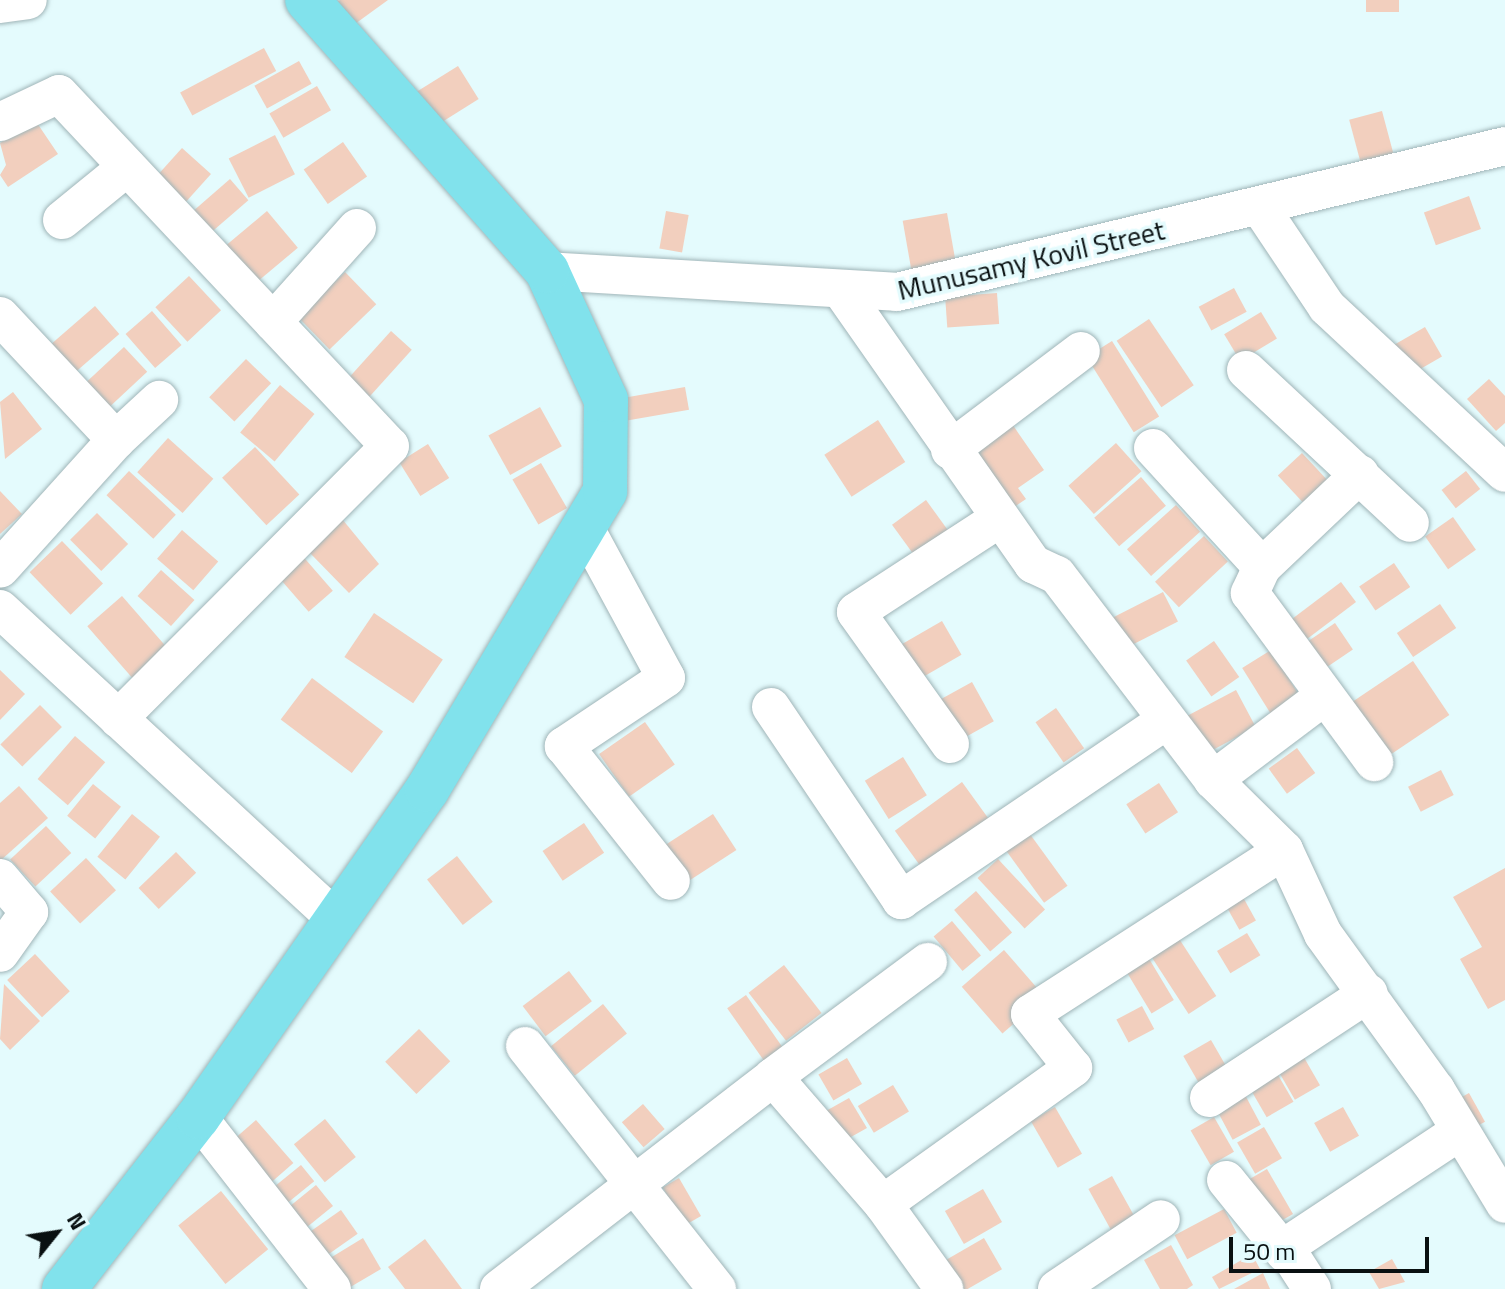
<!DOCTYPE html>
<html>
<head>
<meta charset="utf-8">
<style>
  body { margin:0 }
  #map { position:relative; width:1505px; height:1289px; overflow:hidden; background:#e4fbfd; font-family:"Titillium Web",sans-serif }
  div>[style] { position:absolute }
  [style*='--x'] { left:calc(var(--x)*1px); top:calc(var(--y)*1px); width:calc(var(--w)*1px); rotate:calc(var(--a)*1deg) }
  .building>* { inset:0; background:#f2cfbe; transform-origin:0 0 }
  .roads { filter:drop-shadow(0 0 2px #a0b5b8) drop-shadow(0 0 2px #a0b5b8) }
  .minor>* { height:38px; margin:-19px; padding:0 19px; transform-origin:19px; border-radius:19px; background:#fff }
  .major>* { height:44px; margin:-22px; padding:0 22px; transform-origin:22px; border-radius:22px; background:#81e2ec }
  span { translate:-50% -50%; white-space:nowrap; text-align:center; line-height:1.15; -webkit-text-stroke:7px #e4fbfd; paint-order:stroke }
  .street-label { font-size:28px; color:#091011 }
  .north { position:absolute; left:16px; top:1193px; width:80px; height:80px; -webkit-text-stroke:6px #e4fbfd; paint-order:stroke; rotate:60deg; font-size:22px; font-weight:700; line-height:32px; text-align:center; color:#091011 }
  .north::after { content:''; display:block; margin:auto; width:28px; height:36px; background:#091011; clip-path:polygon(50% 0,100% 100%,50% 72%,0 100%) }
  .scale { position:absolute; left:1229px; top:1237px; width:200px; height:36px; box-sizing:border-box; border:4px solid #091011; border-top:0; padding-left:10px; font-size:24px; line-height:28px; white-space:nowrap; color:#091011; -webkit-text-stroke:6px #e4fbfd; paint-order:stroke }
</style>
</head>
<body>
<div id="map">
  <div class="building">
    <i style="clip-path:polygon(340px 0,388px 0,348px 29px,332px 6px)"></i>
    <i style="left:1366px;top:0;width:33px;height:12px"></i>
    <i style="left:264px;top:48px;width:26px;height:95px;rotate:62deg"></i>
    <i style="left:299px;top:61px;width:26px;height:51px;rotate:61deg"></i>
    <i style="left:458px;top:66px;width:39px;height:54px;rotate:58deg"></i>
    <i style="left:317px;top:86px;width:28px;height:55px;rotate:60deg"></i>
    <i style="left:1382px;top:111px;width:47px;height:34px;rotate:75deg"></i>
    <i style="clip-path:polygon(35px 120px,58px 154px,8px 187px,0 175px,6px 165px,0 143px)"></i>
    <i style="left:275px;top:135px;width:44px;height:52px;rotate:63deg"></i>
    <i style="left:343px;top:142px;width:42px;height:48px;rotate:55deg"></i>
    <i style="left:182px;top:148px;width:39px;height:43px;rotate:42deg"></i>
    <i style="left:230px;top:179px;width:28px;height:51px;rotate:49deg"></i>
    <i style="left:1469px;top:196px;width:35px;height:48px;rotate:70deg"></i>
    <i style="left:267px;top:211px;width:48px;height:65px;rotate:50deg"></i>
    <i style="left:666px;top:211px;width:23px;height:38px;rotate:10deg"></i>
    <i style="left:947px;top:213px;width:53px;height:45px;rotate:80deg"></i>
    <i style="left:345px;top:272px;width:45px;height:65px;rotate:46deg"></i>
    <i style="left:189px;top:276px;width:47px;height:46px;rotate:47deg"></i>
    <i style="left:1234px;top:288px;width:27px;height:40px;rotate:62deg"></i>
    <i style="left:997px;top:293px;width:31px;height:52px;rotate:86deg"></i>
    <i style="left:95px;top:306px;width:37px;height:61px;rotate:49deg"></i>
    <i style="left:152px;top:311px;width:45px;height:35px;rotate:49deg"></i>
    <i style="left:1261px;top:312px;width:31px;height:43px;rotate:59deg"></i>
    <i style="left:1149px;top:319px;width:80px;height:39px;rotate:56deg"></i>
    <i style="left:1425px;top:327px;width:34px;height:39px;rotate:60deg"></i>
    <i style="left:391px;top:331px;width:28px;height:63px;rotate:42deg"></i>
    <i style="left:1112px;top:341px;width:89px;height:30px;rotate:58deg"></i>
    <i style="left:124px;top:347px;width:34px;height:59px;rotate:47deg"></i>
    <i style="left:246px;top:359px;width:35px;height:53px;rotate:44deg"></i>
    <i style="clip-path:polygon(1489px 379px,1505px 396px,1505px 423px,1496px 431px,1467px 399px)"></i>
    <i style="left:280px;top:385px;width:45px;height:62px;rotate:40deg"></i>
    <i style="left:685px;top:387px;width:23px;height:73px;rotate:80deg"></i>
    <i style="clip-path:polygon(13px 392px,42px 429px,5px 459px,0 402px)"></i>
    <i style="left:540px;top:407px;width:45px;height:59px;rotate:61deg"></i>
    <i style="left:878px;top:420px;width:50px;height:64px;rotate:57deg"></i>
    <i style="clip-path:polygon(1010px 421px,1044px 470px,1018px 488px,1026px 499px,1001px 516px,962px 459px)"></i>
    <i style="left:168px;top:438px;width:61px;height:46px;rotate:42deg"></i>
    <i style="left:1116px;top:443px;width:38px;height:64px;rotate:48deg"></i>
    <i style="left:428px;top:444px;width:40px;height:34px;rotate:58deg"></i>
    <i style="left:255px;top:447px;width:65px;height:45px;rotate:47deg"></i>
    <i style="left:1302px;top:453px;width:47px;height:33px;rotate:47deg"></i>
    <i style="left:541px;top:463px;width:52px;height:33px;rotate:60deg"></i>
    <i style="left:129px;top:471px;width:64px;height:33px;rotate:43deg"></i>
    <i style="left:1466px;top:471px;width:23px;height:31px;rotate:52deg"></i>
    <i style="left:1141px;top:477px;width:38px;height:62px;rotate:49deg"></i>
    <i style="clip-path:polygon(0 491px,22px 514px,0 534px)"></i>
    <i style="left:926px;top:500px;width:42px;height:42px;rotate:54deg"></i>
    <i style="left:1176px;top:505px;width:36px;height:66px;rotate:48deg"></i>
    <i style="left:97px;top:513px;width:44px;height:38px;rotate:45deg"></i>
    <i style="clip-path:polygon(338px 514px,379px 564px,349px 593px,309px 552px)"></i>
    <i style="left:1453px;top:517px;width:40px;height:34px;rotate:55deg"></i>
    <i style="left:182px;top:530px;width:48px;height:38px;rotate:41deg"></i>
    <i style="left:1204px;top:536px;width:35px;height:67px;rotate:47deg"></i>
    <i style="left:62px;top:541px;width:59px;height:45px;rotate:46deg"></i>
    <i style="left:300px;top:553px;width:50px;height:32px;rotate:49deg"></i>
    <i style="left:1394px;top:563px;width:29px;height:42px;rotate:56deg"></i>
    <i style="left:161px;top:570px;width:45px;height:35px;rotate:42deg"></i>
    <i style="left:1341px;top:582px;width:25px;height:68px;rotate:53deg"></i>
    <i style="left:1163px;top:592px;width:33px;height:70px;rotate:63deg"></i>
    <i style="left:122px;top:596px;width:69px;height:46px;rotate:49deg"></i>
    <i style="left:1440px;top:604px;width:29px;height:52px;rotate:56deg"></i>
    <i style="left:374px;top:613px;width:83px;height:53px;rotate:34deg"></i>
    <i style="left:942px;top:621px;width:39px;height:53px;rotate:60deg"></i>
    <i style="left:1335px;top:623px;width:32px;height:37px;rotate:56deg"></i>
    <i style="left:1214px;top:641px;width:44px;height:34px;rotate:55deg"></i>
    <i style="left:1271px;top:650px;width:66px;height:34px;rotate:58deg"></i>
    <i style="left:1413px;top:661px;width:65px;height:73px;rotate:56deg"></i>
    <i style="clip-path:polygon(0 670px,25px 694px,0 720px)"></i>
    <i style="left:312px;top:678px;width:89px;height:52px;rotate:37deg"></i>
    <i style="left:972px;top:682px;width:45px;height:43px;rotate:61deg"></i>
    <i style="left:1236px;top:690px;width:42px;height:55px;rotate:62deg"></i>
    <i style="left:40px;top:705px;width:31px;height:56px;rotate:45deg"></i>
    <i style="left:1056px;top:708px;width:49px;height:25px;rotate:55deg"></i>
    <i style="left:645px;top:722px;width:52px;height:56px;rotate:55deg"></i>
    <i style="left:75px;top:736px;width:40px;height:57px;rotate:41deg"></i>
    <i style="left:1297px;top:748px;width:31px;height:35px;rotate:54deg"></i>
    <i style="left:903px;top:757px;width:45px;height:45px;rotate:58deg"></i>
    <i style="left:1441px;top:770px;width:28px;height:37px;rotate:63deg"></i>
    <i style="left:962px;top:782px;width:53px;height:83px;rotate:54deg"></i>
    <i style="left:1159px;top:783px;width:35px;height:39px;rotate:57deg"></i>
    <i style="left:93px;top:784px;width:36px;height:41px;rotate:39deg"></i>
    <i style="clip-path:polygon(19px 786px,48px 818px,0 861px,0 803px)"></i>
    <i style="left:132px;top:814px;width:36px;height:55px;rotate:39deg"></i>
    <i style="left:713px;top:814px;width:43px;height:68px;rotate:57deg"></i>
    <i style="left:584px;top:823px;width:36px;height:50px;rotate:56deg"></i>
    <i style="left:46px;top:826px;width:37px;height:49px;rotate:47deg"></i>
    <i style="left:1027px;top:830px;width:69px;height:29px;rotate:54deg"></i>
    <i style="left:176px;top:852px;width:29px;height:52px;rotate:46deg"></i>
    <i style="left:457px;top:856px;width:58px;height:38px;rotate:52deg"></i>
    <i style="left:86px;top:858px;width:44px;height:49px;rotate:47deg"></i>
    <i style="left:998px;top:859px;width:69px;height:28px;rotate:47deg"></i>
    <i style="clip-path:polygon(1505px 868px,1505px 1000px,1488px 1009px,1460px 959px,1482px 947px,1453px 897px)"></i>
    <i style="left:1239px;top:890px;width:35px;height:19px;rotate:61deg"></i>
    <i style="left:976px;top:891px;width:55px;height:29px;rotate:49deg"></i>
    <i style="left:952px;top:921px;width:45px;height:24px;rotate:50deg"></i>
    <i style="left:1247px;top:933px;width:26px;height:35px;rotate:59deg"></i>
    <i style="left:1176px;top:934px;width:74px;height:33px;rotate:57deg"></i>
    <i style="left:1004px;top:950px;width:62px;height:56px;rotate:49deg"></i>
    <i style="left:1145px;top:952px;width:56px;height:26px;rotate:59deg"></i>
    <i style="left:35px;top:954px;width:51px;height:38px;rotate:47deg"></i>
    <i style="left:784px;top:965px;width:61px;height:45px;rotate:52deg"></i>
    <i style="left:569px;top:971px;width:38px;height:58px;rotate:53deg"></i>
    <i style="clip-path:polygon(4px 984px,40px 1021px,10px 1050px,0 1039px)"></i>
    <i style="left:746px;top:995px;width:67px;height:23px;rotate:55deg"></i>
    <i style="left:603px;top:1004px;width:38px;height:67px;rotate:51deg"></i>
    <i style="left:1142px;top:1006px;width:26px;height:29px;rotate:62deg"></i>
    <i style="left:419px;top:1029px;width:45px;height:47px;rotate:46deg"></i>
    <i style="left:1211px;top:1040px;width:38px;height:32px;rotate:60deg"></i>
    <i style="left:1302px;top:1054px;width:36px;height:29px;rotate:60deg"></i>
    <i style="left:847px;top:1058px;width:30px;height:33px;rotate:60deg"></i>
    <i style="left:1274px;top:1068px;width:39px;height:31px;rotate:60deg"></i>
    <i style="left:893px;top:1085px;width:31px;height:41px;rotate:59deg"></i>
    <i style="left:1244px;top:1093px;width:36px;height:32px;rotate:62deg"></i>
    <i style="left:1469px;top:1093px;width:33px;height:22px;rotate:61deg"></i>
    <i style="clip-path:polygon(849px 1098px,867px 1128px,842px 1142px,817px 1116px)"></i>
    <i style="left:643px;top:1104px;width:33px;height:28px;rotate:49deg"></i>
    <i style="left:1055px;top:1107px;width:54px;height:28px;rotate:60deg"></i>
    <i style="left:1343px;top:1107px;width:33px;height:33px;rotate:61deg"></i>
    <i style="left:1214px;top:1117px;width:40px;height:27px;rotate:60deg"></i>
    <i style="left:325px;top:1119px;width:49px;height:40px;rotate:51deg"></i>
    <i style="left:256px;top:1120px;width:57px;height:33px;rotate:49deg"></i>
    <i style="left:1264px;top:1127px;width:36px;height:31px;rotate:60deg"></i>
    <i style="left:301px;top:1165px;width:21px;height:44px;rotate:51deg"></i>
    <i style="left:1267px;top:1169px;width:52px;height:26px;rotate:60deg"></i>
    <i style="left:1112px;top:1176px;width:47px;height:27px;rotate:61deg"></i>
    <i style="left:679px;top:1178px;width:44px;height:19px;rotate:60deg"></i>
    <i style="left:316px;top:1185px;width:27px;height:46px;rotate:51deg"></i>
    <i style="left:983px;top:1189px;width:38px;height:44px;rotate:60deg"></i>
    <i style="left:221px;top:1191px;width:75px;height:55px;rotate:51deg"></i>
    <i style="left:1224px;top:1209px;width:27px;height:56px;rotate:62deg"></i>
    <i style="left:341px;top:1210px;width:29px;height:47px;rotate:55deg"></i>
    <i style="clip-path:polygon(363px 1238px,381px 1269px,347px 1289px,322px 1263px)"></i>
    <i style="left:984px;top:1238px;width:36px;height:43px;rotate:60deg"></i>
    <i style="clip-path:polygon(425px 1239px,462px 1289px,405px 1289px,388px 1267px)"></i>
    <i style="clip-path:polygon(1171px 1245px,1193px 1285px,1187px 1289px,1160px 1289px,1144px 1260px)"></i>
    <i style="clip-path:polygon(1252px 1254px,1260px 1269px,1219px 1289px,1212px 1277px)"></i>
    <i style="clip-path:polygon(1392px 1259px,1405px 1282px,1379px 1289px,1369px 1272px)"></i>
    <i style="clip-path:polygon(1263px 1273px,1270px 1289px,1234px 1289px)"></i>
  </div>
  <div class="roads">
    <div class="minor">
      <i style="--x:0;--y:4;--w:28;--a:-8"></i>
      <i style="--x:0;--y:122;--w:65;--a:-25.4"></i>
      <i style="--x:59;--y:94;--w:483;--a:46.8"></i>
      <i style="--x:390;--y:446;--w:385;--a:134.9"></i>
      <i style="--x:1260;--y:207;--w:120;--a:56.2"></i>
      <i style="--x:1327;--y:307;--w:243;--a:43"></i>
      <i style="--x:62;--y:220;--w:84;--a:-39.2"></i>
      <i style="--x:547;--y:271;--w:351;--a:3.4"></i>
      <i style="--x:897;--y:292;--w:625;--a:-13.5"></i>
      <i style="--x:844;--y:294;--w:330;--a:55"></i>
      <i style="--x:1033;--y:564;--w:26;--a:25"></i>
      <i style="--x:1057;--y:575;--w:258;--a:52.7"></i>
      <i style="--x:1213;--y:780;--w:100;--a:44.6"></i>
      <i style="--x:1284;--y:850;--w:93;--a:65.1"></i>
      <i style="--x:1323;--y:934;--w:193;--a:54.1"></i>
      <i style="--x:1436;--y:1090;--w:133;--a:58.8"></i>
      <i style="--x:0;--y:316;--w:170;--a:46.9"></i>
      <i style="--x:116;--y:440;--w:173;--a:132"></i>
      <i style="--x:273;--y:322;--w:126;--a:-48.2"></i>
      <i style="--x:1246;--y:370;--w:224;--a:43"></i>
      <i style="--x:116;--y:440;--w:59;--a:-42.9"></i>
      <i style="--x:1153;--y:448;--w:161;--a:47.5"></i>
      <i style="--x:950;--y:450;--w:164;--a:-37.1"></i>
      <i style="--x:1360;--y:474;--w:135;--a:136.5"></i>
      <i style="--x:1262;--y:567;--w:29;--a:115"></i>
      <i style="--x:1250;--y:593;--w:210;--a:53.7"></i>
      <i style="--x:586;--y:530;--w:168;--a:61.6"></i>
      <i style="--x:666;--y:678;--w:123;--a:146.3"></i>
      <i style="--x:564;--y:746;--w:172;--a:51.6"></i>
      <i style="--x:0;--y:609;--w:456;--a:42.7"></i>
      <i style="--x:771;--y:707;--w:233;--a:56"></i>
      <i style="--x:901;--y:900;--w:321;--a:-34.1"></i>
      <i style="--x:950;--y:744;--w:162;--a:-125.5"></i>
      <i style="--x:856;--y:612;--w:172;--a:-33.1"></i>
      <i style="--x:1213;--y:780;--w:136;--a:-37"></i>
      <i style="--x:0;--y:878;--w:45;--a:49.5"></i>
      <i style="--x:29;--y:912;--w:50;--a:125.3"></i>
      <i style="--x:525;--y:1046;--w:310;--a:51.7"></i>
      <i style="--x:773;--y:1077;--w:193;--a:-36.6"></i>
      <i style="--x:1209;--y:1098;--w:191;--a:-33.3"></i>
      <i style="--x:198;--y:1117;--w:218;--a:52.1"></i>
      <i style="--x:1226;--y:1180;--w:94;--a:51.1"></i>
      <i style="--x:883;--y:1204;--w:105;--a:54.3"></i>
      <i style="--x:499;--y:1289;--w:346;--a:-37.7"></i>
      <i style="--x:773;--y:1077;--w:168;--a:49.1"></i>
      <i style="--x:883;--y:1204;--w:234;--a:-35.6"></i>
      <i style="--x:1073;--y:1068;--w:69;--a:-128.5"></i>
      <i style="--x:1030;--y:1014;--w:302;--a:-32.8"></i>
      <i style="--x:1057;--y:1289;--w:125;--a:-33.9"></i>
      <i style="--x:1312;--y:1289;--w:50;--a:-122.7"></i>
      <i style="--x:1285;--y:1247;--w:210;--a:-33.5"></i>
    </div>
    <div class="major">
      <i style="--x:64;--y:1289;--w:218;--a:-52.1"></i>
      <i style="--x:198;--y:1117;--w:399;--a:-55"></i>
      <i style="--x:427;--y:790;--w:348;--a:-59.2"></i>
      <i style="--x:605;--y:491;--w:91;--a:-89.4"></i>
      <i style="--x:606;--y:400;--w:142;--a:-114.6"></i>
      <i style="--x:547;--y:271;--w:362;--a:-131.5"></i>
    </div>
  </div>
  <div class="street-label">
    <span style="left:1031px;top:260px;rotate:-13deg">Munusamy Kovil Street</span>
  </div>
  <div class="north">N</div>
  <div class="scale">50 m</div>
</div>
</body>
</html>
